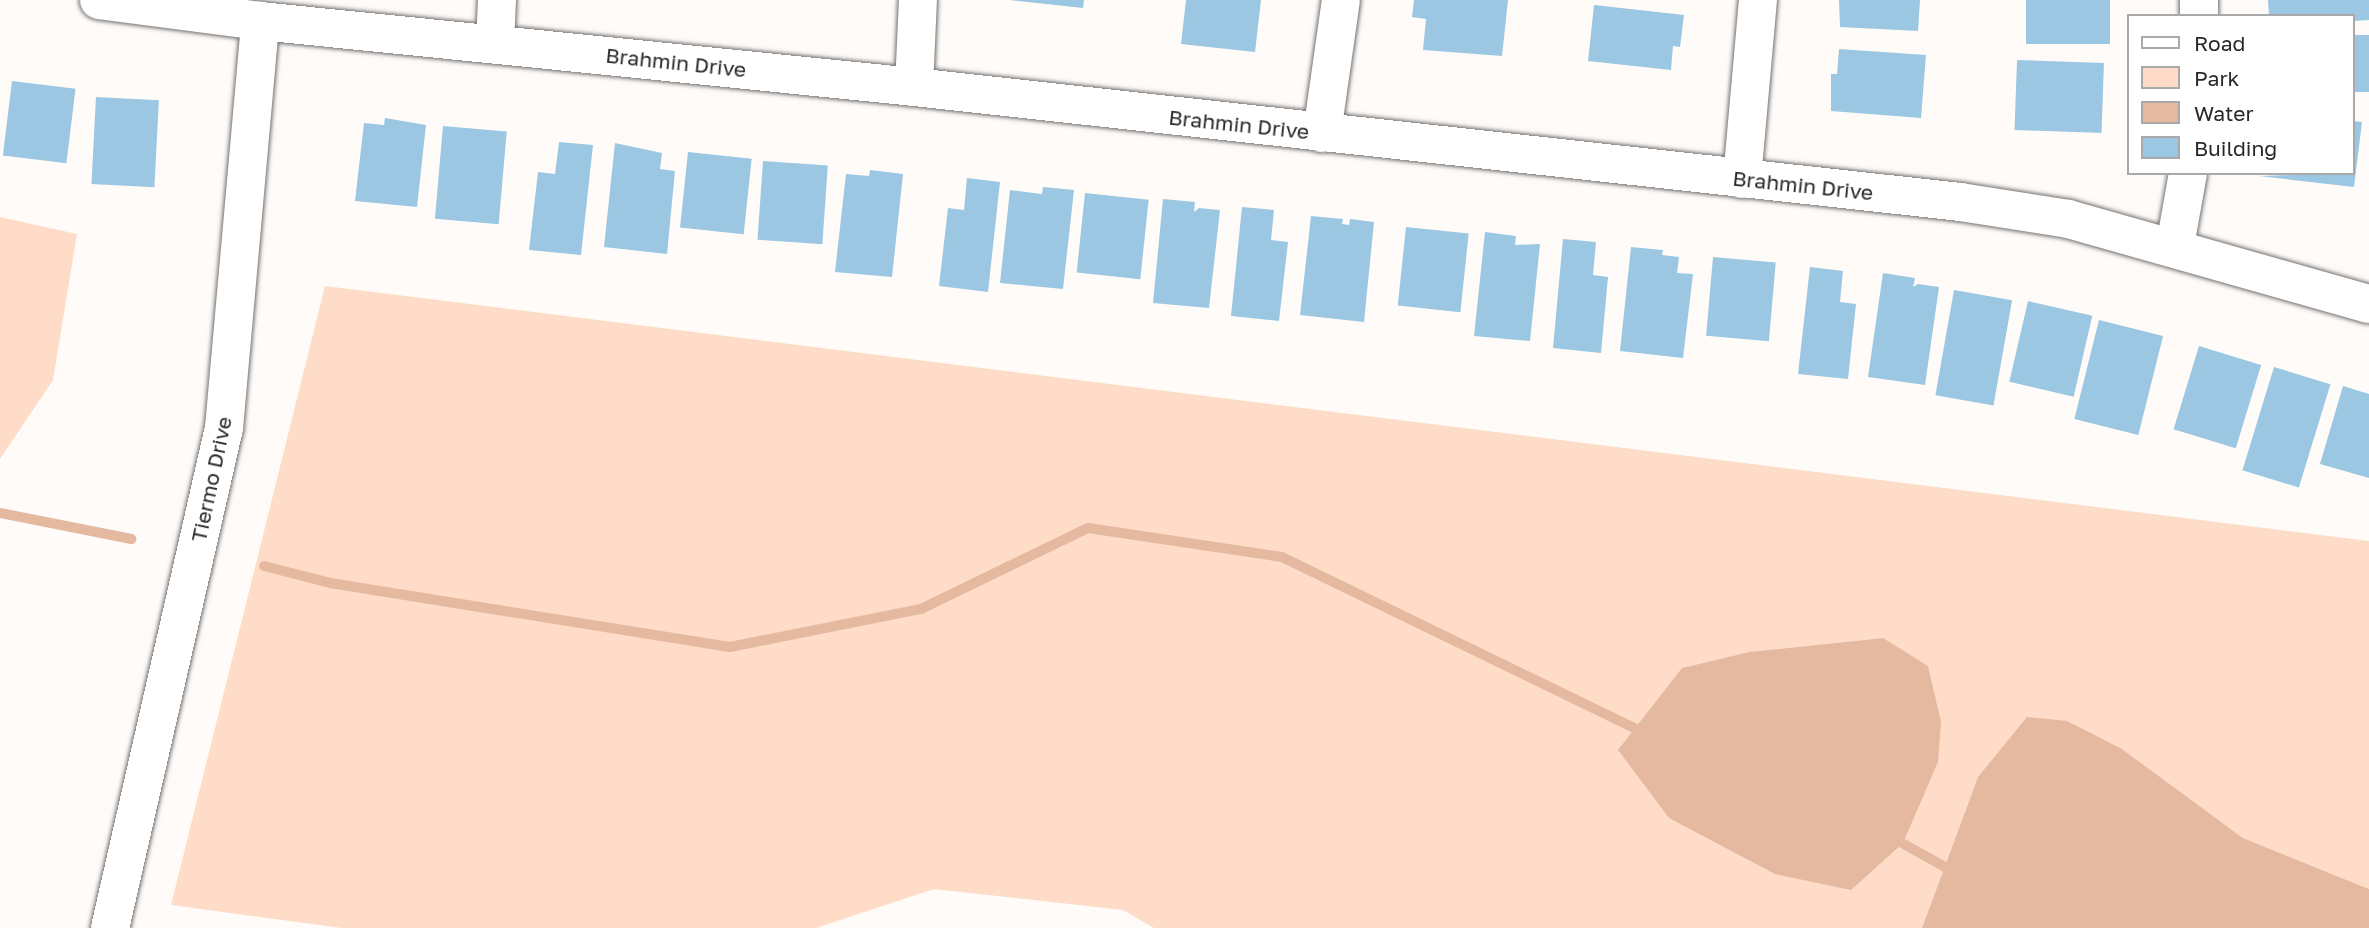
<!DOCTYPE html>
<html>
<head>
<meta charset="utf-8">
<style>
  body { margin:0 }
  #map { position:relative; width:2369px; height:928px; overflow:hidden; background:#fefbf8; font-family:"Golos Text",sans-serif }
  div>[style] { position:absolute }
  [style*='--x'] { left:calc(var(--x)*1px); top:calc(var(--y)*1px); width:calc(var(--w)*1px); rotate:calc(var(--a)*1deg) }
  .green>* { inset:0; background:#fedcc8 }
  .water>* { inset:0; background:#e4b99f }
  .stream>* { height:10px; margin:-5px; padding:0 5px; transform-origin:5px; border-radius:5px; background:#e4b99f }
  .building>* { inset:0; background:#9bc7e2; transform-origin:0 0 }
  .roads { filter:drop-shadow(0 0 2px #757271) drop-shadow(0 0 2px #757271) }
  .street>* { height:38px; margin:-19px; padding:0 19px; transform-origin:19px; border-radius:19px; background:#fff }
  .secondary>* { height:38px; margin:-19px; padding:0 19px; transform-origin:19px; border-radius:19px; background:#fff }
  span { translate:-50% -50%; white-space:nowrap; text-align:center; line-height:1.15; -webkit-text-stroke:5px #fff; paint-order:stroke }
  .street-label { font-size:21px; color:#292727 }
  .legend { position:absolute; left:2127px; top:14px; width:228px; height:161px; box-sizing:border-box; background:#fff; border:2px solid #a9a9a9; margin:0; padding:9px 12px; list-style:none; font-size:21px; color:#292727 }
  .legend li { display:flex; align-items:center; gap:14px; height:35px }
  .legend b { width:35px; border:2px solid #a9a9a9 }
</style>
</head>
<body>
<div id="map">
  <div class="green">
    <i style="clip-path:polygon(0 217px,77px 234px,53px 380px,0 459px)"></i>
    <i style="clip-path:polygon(evenodd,325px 286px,2369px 541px,2369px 889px,2243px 838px,2122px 749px,1978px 777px,1922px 928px,1154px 928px,1123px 910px,934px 889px,816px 928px,342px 928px,171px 905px,325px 286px,1883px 638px,1682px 668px,1749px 652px,1883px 638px)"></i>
  </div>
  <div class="water">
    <i style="clip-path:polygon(1883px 638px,1928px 666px,1941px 722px,1938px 762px,1903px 843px,1851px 890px,1775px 874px,1669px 818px,1618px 750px,1682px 668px,1749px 652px)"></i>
    <i style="clip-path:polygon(2027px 717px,2067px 721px,2122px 749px,2243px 838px,2369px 889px,2369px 928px,1922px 928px,1978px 777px)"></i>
  </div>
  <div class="stream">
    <i style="--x:0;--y:513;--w:134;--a:11.2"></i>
    <i style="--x:264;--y:566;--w:68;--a:14.4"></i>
    <i style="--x:330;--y:583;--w:405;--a:9.1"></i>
    <i style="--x:730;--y:647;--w:195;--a:-11.3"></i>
    <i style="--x:921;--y:609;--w:186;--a:-25.9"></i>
    <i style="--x:1088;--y:528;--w:196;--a:8.5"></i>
    <i style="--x:1282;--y:557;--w:403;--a:25.9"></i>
    <i style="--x:1893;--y:838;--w:70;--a:29.1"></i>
  </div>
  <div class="building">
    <i style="clip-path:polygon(1010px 0,1084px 0,1083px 8px)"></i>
    <i style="clip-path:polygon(1186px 0,1261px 0,1255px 52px,1181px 44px)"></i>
    <i style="clip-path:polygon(1414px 0,1508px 0,1502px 56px,1423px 50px,1426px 19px,1412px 17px)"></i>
    <i style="clip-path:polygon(1839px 0,1920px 0,1918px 31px,1840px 27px)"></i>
    <i style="left:2026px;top:0;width:84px;height:44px"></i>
    <i style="clip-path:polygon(2268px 0,2369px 0,2369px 20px,2353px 21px,2353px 16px,2269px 16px)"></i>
    <i style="clip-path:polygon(1594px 5px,1684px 15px,1680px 47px,1673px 46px,1671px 70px,1588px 61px)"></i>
    <i style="left:2353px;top:35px;width:16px;height:57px"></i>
    <i style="clip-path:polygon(1839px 49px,1926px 55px,1921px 118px,1831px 111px,1831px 74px,1837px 74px)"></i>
    <i style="left:2017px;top:60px;width:87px;height:70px;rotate:2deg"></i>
    <i style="left:12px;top:81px;width:64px;height:75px;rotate:7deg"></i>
    <i style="left:96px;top:97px;width:63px;height:87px;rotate:3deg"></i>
    <i style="clip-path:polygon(385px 118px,426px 125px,417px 207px,355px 201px,364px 123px,384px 125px)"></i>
    <i style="clip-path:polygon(2353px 121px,2362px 122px,2354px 187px,2259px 176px,2353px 173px)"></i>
    <i style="left:443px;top:126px;width:64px;height:93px;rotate:5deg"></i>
    <i style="clip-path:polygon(559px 142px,593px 145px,581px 255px,529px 250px,538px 172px,555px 174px)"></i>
    <i style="clip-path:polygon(615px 143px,662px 153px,660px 169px,675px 171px,667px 254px,604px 247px)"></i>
    <i style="left:688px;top:152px;width:64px;height:76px;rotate:6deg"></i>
    <i style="left:763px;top:161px;width:65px;height:79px;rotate:4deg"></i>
    <i style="clip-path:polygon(870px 170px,903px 174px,892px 277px,835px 272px,846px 174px,869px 176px)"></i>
    <i style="clip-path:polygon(967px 178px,1000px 182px,988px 292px,939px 286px,948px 208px,964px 210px)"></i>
    <i style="clip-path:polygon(1043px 187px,1074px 190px,1063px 289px,1000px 283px,1010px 190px,1042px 194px)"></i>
    <i style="left:1085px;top:193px;width:64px;height:80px;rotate:6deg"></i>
    <i style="clip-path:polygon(1163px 199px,1195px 202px,1194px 212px,1199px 208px,1220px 210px,1209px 308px,1153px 303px)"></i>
    <i style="clip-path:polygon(1242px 207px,1274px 210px,1271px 240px,1288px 242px,1279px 321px,1231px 316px)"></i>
    <i style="clip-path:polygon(1311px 216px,1343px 219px,1342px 224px,1349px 225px,1350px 219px,1374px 222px,1364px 322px,1300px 315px)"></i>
    <i style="left:1406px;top:227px;width:63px;height:79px;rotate:6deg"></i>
    <i style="clip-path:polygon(1485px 232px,1516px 236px,1515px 245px,1540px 244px,1530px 341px,1474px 336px)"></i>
    <i style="clip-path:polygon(1563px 239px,1596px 242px,1593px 275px,1608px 277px,1601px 353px,1553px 348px)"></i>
    <i style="clip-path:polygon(1631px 247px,1663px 250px,1662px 255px,1679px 257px,1677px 273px,1693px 274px,1683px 358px,1620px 351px)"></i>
    <i style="left:1713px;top:257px;width:63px;height:79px;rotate:5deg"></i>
    <i style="clip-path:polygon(1810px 267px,1843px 271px,1840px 302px,1856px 304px,1848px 379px,1798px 374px)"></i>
    <i style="clip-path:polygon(1883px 273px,1915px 278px,1913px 287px,1918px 284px,1939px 287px,1925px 385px,1868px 377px)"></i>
    <i style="left:1954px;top:290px;width:59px;height:107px;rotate:10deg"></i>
    <i style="left:2028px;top:301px;width:66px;height:83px;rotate:13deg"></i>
    <i style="left:2099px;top:320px;width:66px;height:102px;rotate:14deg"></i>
    <i style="left:2199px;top:346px;width:65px;height:87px;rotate:17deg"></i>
    <i style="left:2274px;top:367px;width:59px;height:108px;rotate:17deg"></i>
    <i style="clip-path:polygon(2343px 386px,2369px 394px,2369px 478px,2320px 464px)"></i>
  </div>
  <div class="roads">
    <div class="street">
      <i style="--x:99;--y:0;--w:162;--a:7.4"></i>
      <i style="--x:260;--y:21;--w:657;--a:5.76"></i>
      <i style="--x:914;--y:87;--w:1052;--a:6.27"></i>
      <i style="--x:1960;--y:202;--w:109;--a:8.9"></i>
      <i style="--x:2068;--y:219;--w:313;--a:15.8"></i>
      <i style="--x:2199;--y:16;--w:16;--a:-90"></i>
      <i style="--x:495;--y:44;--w:44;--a:-87.4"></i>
      <i style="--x:914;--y:87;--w:87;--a:-87.4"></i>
      <i style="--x:1322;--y:133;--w:134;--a:-81.9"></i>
      <i style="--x:1742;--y:179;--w:180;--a:-84.9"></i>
      <i style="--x:2175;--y:246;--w:74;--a:-79.9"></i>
    </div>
    <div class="secondary">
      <i style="--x:110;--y:928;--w:513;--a:-77.16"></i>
      <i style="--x:224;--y:428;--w:409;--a:-84.9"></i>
    </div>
  </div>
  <div class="street-label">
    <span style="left:676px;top:62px;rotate:6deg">Brahmin Drive</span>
    <span style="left:1239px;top:124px;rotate:6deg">Brahmin Drive</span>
    <span style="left:1803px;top:185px;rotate:6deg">Brahmin Drive</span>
    <span style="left:211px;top:479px;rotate:-78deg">Tiermo Drive</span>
  </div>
  <ul class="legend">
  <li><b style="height:9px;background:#fff"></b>Road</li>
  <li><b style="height:19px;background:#fedcc8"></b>Park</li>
  <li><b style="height:19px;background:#e4b99f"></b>Water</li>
  <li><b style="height:19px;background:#9bc7e2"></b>Building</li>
  </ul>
</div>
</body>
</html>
